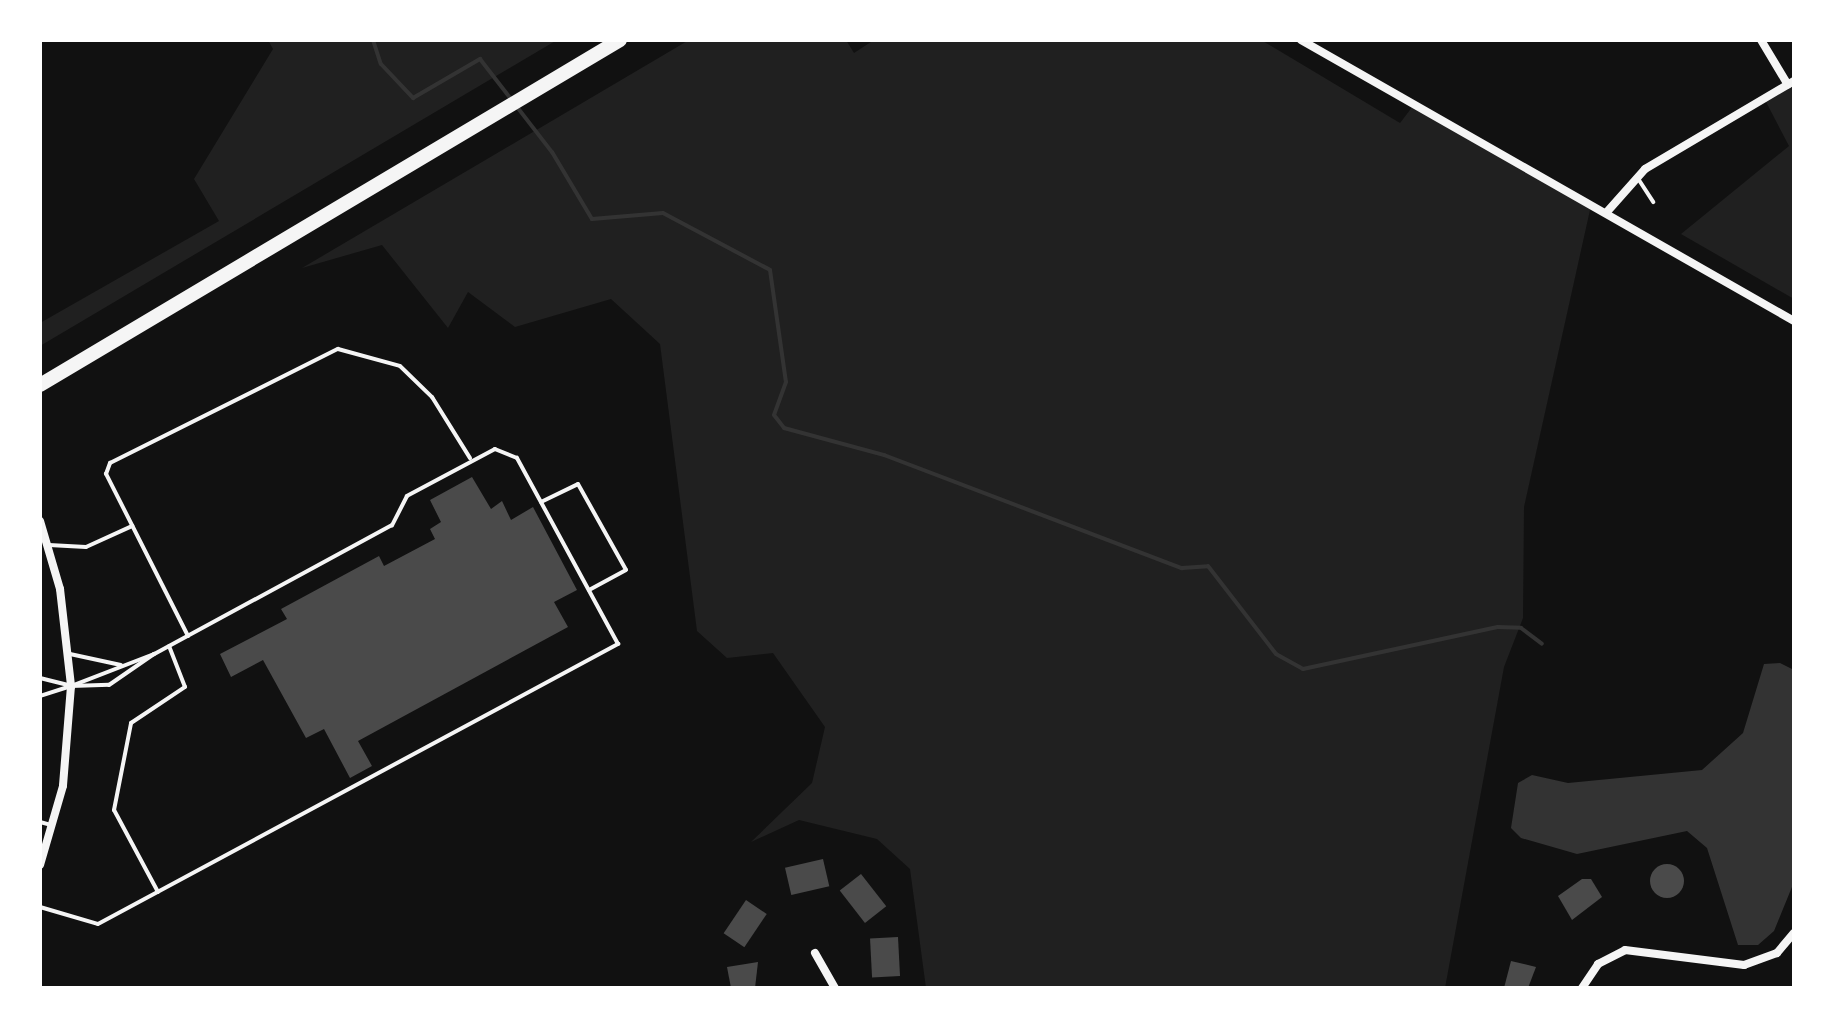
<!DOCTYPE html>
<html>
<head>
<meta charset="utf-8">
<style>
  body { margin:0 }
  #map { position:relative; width:1834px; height:1028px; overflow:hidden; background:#111; font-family:"Source Sans 3",sans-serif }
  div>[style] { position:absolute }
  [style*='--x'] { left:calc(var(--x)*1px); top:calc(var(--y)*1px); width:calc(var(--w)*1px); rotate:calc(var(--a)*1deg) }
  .green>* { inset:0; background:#202020 }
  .water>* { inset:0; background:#333 }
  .stream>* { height:4px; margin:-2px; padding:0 2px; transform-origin:2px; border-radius:2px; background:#333 }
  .building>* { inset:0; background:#4a4a4a; transform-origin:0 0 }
  .round { border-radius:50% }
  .service>* { height:4px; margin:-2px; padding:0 2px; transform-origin:2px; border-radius:2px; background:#f5f5f5 }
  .minor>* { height:8px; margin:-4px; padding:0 4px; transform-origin:4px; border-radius:4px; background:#f5f5f5 }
  .primary>* { height:14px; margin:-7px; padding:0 7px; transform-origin:7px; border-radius:7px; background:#f5f5f5 }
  span { translate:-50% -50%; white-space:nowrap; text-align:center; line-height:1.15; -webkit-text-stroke:7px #fff; paint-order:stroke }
  .frame { position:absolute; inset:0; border:42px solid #fff; pointer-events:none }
</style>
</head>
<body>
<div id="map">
  <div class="green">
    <i style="clip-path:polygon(268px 40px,557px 40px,40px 346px,40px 323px,219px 221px,194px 179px,273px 49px)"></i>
    <i style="clip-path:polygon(689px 40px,846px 40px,854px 53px,874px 40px,1261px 40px,1400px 123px,1413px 106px,1592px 201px,1524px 507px,1523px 618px,1504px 667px,1445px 988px,926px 988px,910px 869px,877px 839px,799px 820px,751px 842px,812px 783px,825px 727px,773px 653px,727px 658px,697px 631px,660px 344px,611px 299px,515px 327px,468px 292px,448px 328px,382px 245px,302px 268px)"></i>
    <i style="clip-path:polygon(1794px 82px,1794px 299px,1681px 234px,1789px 146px,1765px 100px)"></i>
  </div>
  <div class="water">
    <i style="clip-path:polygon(1780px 663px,1794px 670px,1794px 882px,1774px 931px,1758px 945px,1738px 945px,1707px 848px,1687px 831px,1577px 854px,1521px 838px,1511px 828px,1518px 783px,1532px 775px,1568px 783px,1702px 770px,1743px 733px,1764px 664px)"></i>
  </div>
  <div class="stream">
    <i style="--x:373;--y:40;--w:25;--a:72"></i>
    <i style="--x:381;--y:64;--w:47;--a:46.7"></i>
    <i style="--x:413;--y:98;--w:78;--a:-30.2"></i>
    <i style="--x:480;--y:59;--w:118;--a:52.3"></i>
    <i style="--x:552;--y:152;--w:78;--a:59.2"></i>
    <i style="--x:592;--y:219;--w:71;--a:-4.8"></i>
    <i style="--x:663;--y:213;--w:121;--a:28"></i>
    <i style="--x:770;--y:270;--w:113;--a:81.9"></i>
    <i style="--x:786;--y:382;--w:35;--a:110"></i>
    <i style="--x:774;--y:415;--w:16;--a:52"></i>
    <i style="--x:784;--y:428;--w:104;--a:15.1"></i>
    <i style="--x:884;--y:455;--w:319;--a:20.8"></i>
    <i style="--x:1182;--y:568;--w:26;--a:-4"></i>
    <i style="--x:1208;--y:566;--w:111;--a:52.3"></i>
    <i style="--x:1276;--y:654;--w:31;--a:29"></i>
    <i style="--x:1303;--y:669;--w:199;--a:-12.2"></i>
    <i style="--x:1498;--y:627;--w:23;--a:2"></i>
    <i style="--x:1521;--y:628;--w:26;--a:37"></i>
  </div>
  <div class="building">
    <i style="clip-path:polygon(472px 477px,491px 509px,502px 501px,511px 520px,533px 507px,577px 590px,554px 602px,568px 627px,358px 741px,372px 766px,350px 778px,324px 729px,306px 738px,263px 660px,231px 677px,220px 654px,287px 619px,281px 609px,379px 556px,384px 566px,435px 539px,430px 529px,441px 522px,430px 500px)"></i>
    <i style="left:823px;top:859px;width:28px;height:39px;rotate:77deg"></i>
    <i class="round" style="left:1650px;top:864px;width:34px;height:34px"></i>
    <i style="left:861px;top:874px;width:41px;height:27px;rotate:52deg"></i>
    <i style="clip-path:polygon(1582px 879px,1591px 879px,1602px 897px,1572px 920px,1558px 896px)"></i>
    <i style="left:746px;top:900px;width:25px;height:40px;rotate:34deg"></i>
    <i style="left:898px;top:937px;width:39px;height:28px;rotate:87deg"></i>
    <i style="clip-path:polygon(1511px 961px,1536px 967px,1528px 988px,1504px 988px)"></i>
    <i style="clip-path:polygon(758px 962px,755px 988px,731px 988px,727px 967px)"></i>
  </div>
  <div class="service">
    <i style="--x:1637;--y:177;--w:30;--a:57"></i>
    <i style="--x:541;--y:502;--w:41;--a:-25.9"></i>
    <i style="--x:578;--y:484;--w:98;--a:60.8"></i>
    <i style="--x:626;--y:570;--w:42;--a:151.6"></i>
    <i style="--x:49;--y:545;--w:37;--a:3"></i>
    <i style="--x:86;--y:547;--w:51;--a:-24.5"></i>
    <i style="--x:188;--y:636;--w:182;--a:-116.8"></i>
    <i style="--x:106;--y:474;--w:12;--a:-70"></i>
    <i style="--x:110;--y:463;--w:255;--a:-26.6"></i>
    <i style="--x:338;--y:349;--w:64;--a:15.3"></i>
    <i style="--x:400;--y:366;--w:45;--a:44.1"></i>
    <i style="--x:432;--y:397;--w:72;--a:58.1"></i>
    <i style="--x:70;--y:654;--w:52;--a:12.2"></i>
    <i style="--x:40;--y:678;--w:32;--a:14"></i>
    <i style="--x:71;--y:686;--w:33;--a:162"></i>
    <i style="--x:40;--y:822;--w:11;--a:15"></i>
    <i style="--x:158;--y:892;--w:93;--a:-118.2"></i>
    <i style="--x:114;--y:810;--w:89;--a:-78.9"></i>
    <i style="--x:131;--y:723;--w:65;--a:-33.7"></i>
    <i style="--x:185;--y:687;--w:44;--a:-111.3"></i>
    <i style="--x:40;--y:907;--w:60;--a:16.3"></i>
    <i style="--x:98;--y:924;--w:591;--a:-28.3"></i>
    <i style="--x:618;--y:644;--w:212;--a:-118.5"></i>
    <i style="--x:517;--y:458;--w:24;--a:-158"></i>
    <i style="--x:495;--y:449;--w:100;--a:151.9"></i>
    <i style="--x:407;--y:496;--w:33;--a:117"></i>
    <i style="--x:392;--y:525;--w:271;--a:151.5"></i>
    <i style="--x:154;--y:654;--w:89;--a:158.9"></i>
    <i style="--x:71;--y:686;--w:38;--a:-2"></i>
    <i style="--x:109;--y:685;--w:55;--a:-34.6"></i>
  </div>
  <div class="minor">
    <i style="--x:1301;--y:40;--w:567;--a:29.68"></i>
    <i style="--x:1761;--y:40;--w:52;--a:59"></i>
    <i style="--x:1606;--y:213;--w:59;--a:-48.4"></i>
    <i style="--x:1645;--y:169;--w:173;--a:-30.6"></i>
    <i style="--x:40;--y:521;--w:71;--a:73.6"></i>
    <i style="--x:60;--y:589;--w:98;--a:83.5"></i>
    <i style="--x:71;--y:686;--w:100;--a:94.6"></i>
    <i style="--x:63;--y:786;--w:82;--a:106.2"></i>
    <i style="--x:815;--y:953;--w:40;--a:60.3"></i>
    <i style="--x:1582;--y:988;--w:29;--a:-56"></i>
    <i style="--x:1598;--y:964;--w:30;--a:-27"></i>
    <i style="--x:1625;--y:950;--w:120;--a:7.2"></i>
    <i style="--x:1744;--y:965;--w:35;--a:-20"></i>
    <i style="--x:1777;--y:953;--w:26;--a:-50"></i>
  </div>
  <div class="primary">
    <i style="--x:40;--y:385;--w:675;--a:-30.75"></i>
  </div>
  <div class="frame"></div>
</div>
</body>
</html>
